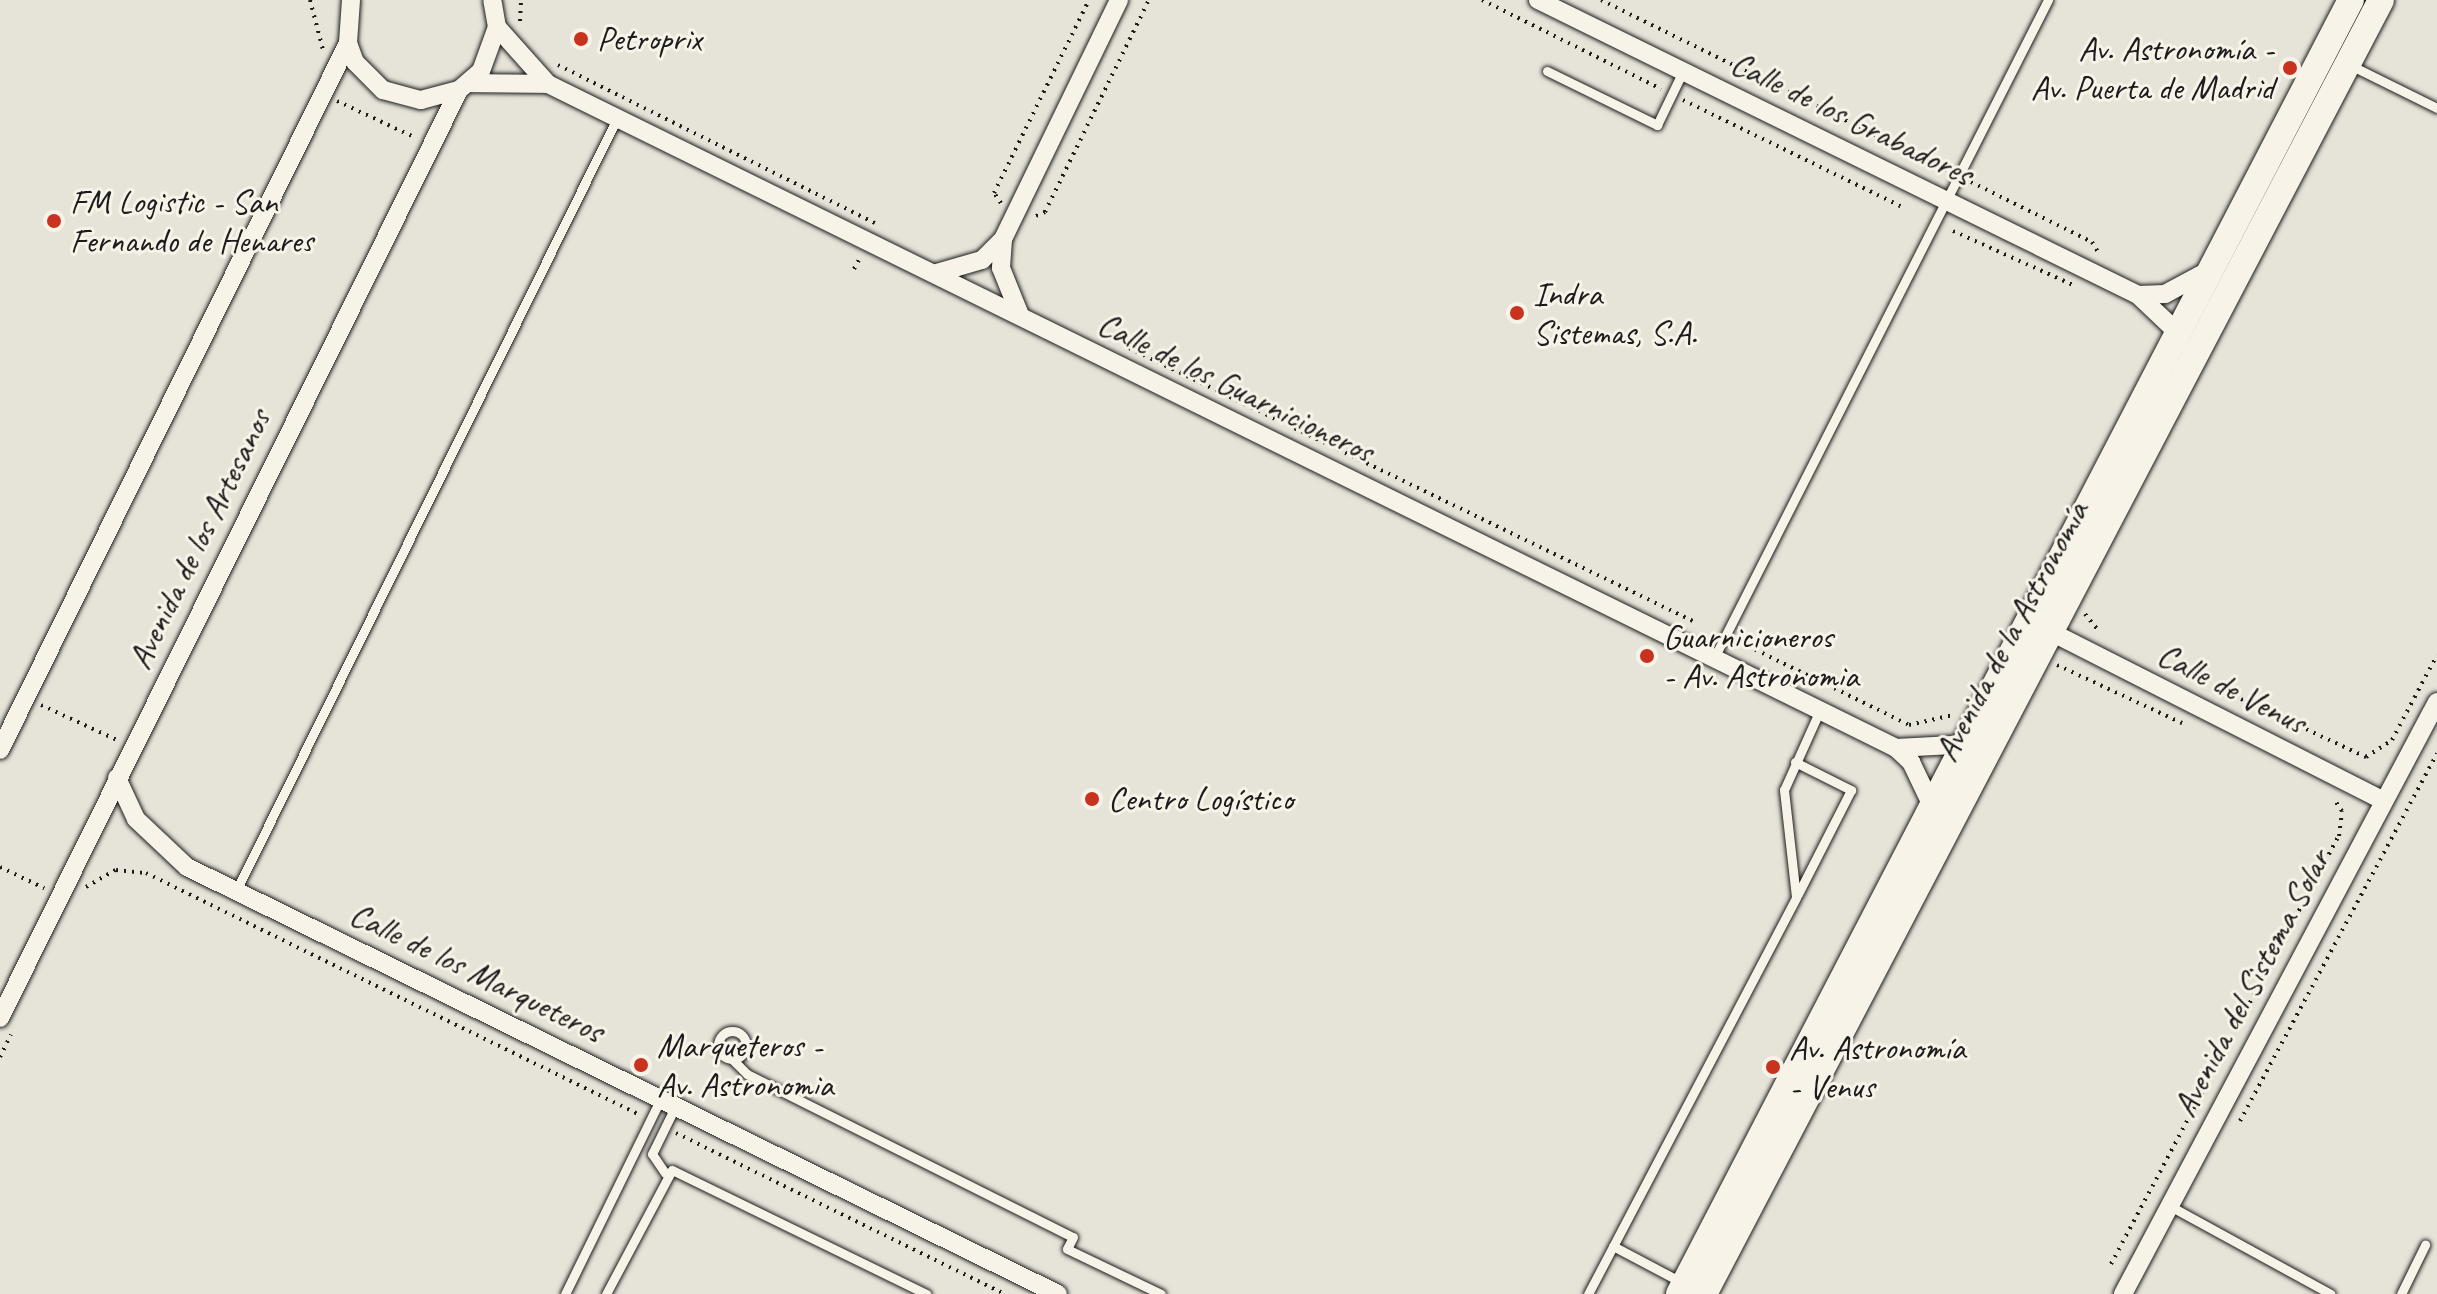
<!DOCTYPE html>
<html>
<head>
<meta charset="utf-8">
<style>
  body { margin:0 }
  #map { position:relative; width:2437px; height:1294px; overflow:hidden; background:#f7f3e8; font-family:Caveat,sans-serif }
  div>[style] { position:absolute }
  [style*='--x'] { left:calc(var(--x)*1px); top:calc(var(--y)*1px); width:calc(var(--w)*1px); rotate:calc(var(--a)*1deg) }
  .built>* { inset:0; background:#e6e3d9 }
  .path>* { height:4px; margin-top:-2px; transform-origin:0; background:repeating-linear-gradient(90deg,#1c1c1c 0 2px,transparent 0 8px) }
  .roads { filter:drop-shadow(0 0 2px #1c1c1c) drop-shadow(0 0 2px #1c1c1c) }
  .lane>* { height:9px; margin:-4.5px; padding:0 4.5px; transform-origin:4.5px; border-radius:4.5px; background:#f7f3e8 }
  .lane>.ring { margin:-4.5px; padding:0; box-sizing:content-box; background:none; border:9px solid #f7f3e8; border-radius:50% }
  .street>* { height:18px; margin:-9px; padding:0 9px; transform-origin:9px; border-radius:9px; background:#f7f3e8 }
  .secondary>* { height:26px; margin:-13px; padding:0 13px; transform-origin:13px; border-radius:13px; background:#f7f3e8 }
  .dots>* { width:22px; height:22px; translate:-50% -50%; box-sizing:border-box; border:4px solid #f7f3e8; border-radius:50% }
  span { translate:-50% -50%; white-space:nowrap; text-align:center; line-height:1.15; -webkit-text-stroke:6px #f7f3e8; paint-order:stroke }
  .poi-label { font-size:34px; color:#1c1c1c }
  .left { translate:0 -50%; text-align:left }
  .right { translate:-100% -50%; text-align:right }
  .street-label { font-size:34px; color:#1c1c1c }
</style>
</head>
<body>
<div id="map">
  <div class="built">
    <i style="clip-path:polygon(0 0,2351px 0,1679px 1294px,0 1294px)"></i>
    <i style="clip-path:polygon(2381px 0,2437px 0,2437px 1294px,1704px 1294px)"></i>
  </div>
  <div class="path">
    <i style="--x:310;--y:0;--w:52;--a:75.4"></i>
    <i style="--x:1482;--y:0;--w:200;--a:26.4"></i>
    <i style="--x:1601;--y:0;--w:385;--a:26.2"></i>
    <i style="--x:520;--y:21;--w:21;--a:-87"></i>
    <i style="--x:558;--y:65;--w:354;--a:26.5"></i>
    <i style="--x:1683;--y:100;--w:242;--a:26"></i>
    <i style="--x:337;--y:101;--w:87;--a:25.1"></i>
    <i style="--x:1971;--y:182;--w:135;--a:26.4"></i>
    <i style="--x:2092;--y:242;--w:12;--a:59"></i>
    <i style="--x:1001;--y:203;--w:12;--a:-125"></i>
    <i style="--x:994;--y:193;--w:215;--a:-63.8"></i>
    <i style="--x:1036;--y:216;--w:10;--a:-24"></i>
    <i style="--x:1045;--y:212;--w:236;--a:-63.9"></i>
    <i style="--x:1953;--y:231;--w:132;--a:24.2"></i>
    <i style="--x:854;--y:269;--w:15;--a:-62"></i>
    <i style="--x:1129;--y:348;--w:631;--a:25.83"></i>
    <i style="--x:2085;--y:614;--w:19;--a:51"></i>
    <i style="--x:1748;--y:646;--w:179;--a:26.1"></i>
    <i style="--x:1909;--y:725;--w:45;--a:-12.8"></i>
    <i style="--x:2057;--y:665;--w:138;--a:24.9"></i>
    <i style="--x:2191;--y:674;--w:18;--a:27"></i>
    <i style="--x:2241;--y:699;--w:138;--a:24.9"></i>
    <i style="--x:2366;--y:757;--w:31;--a:-33"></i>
    <i style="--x:2392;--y:740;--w:96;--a:-62.1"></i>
    <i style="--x:41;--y:705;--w:84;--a:24.7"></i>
    <i style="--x:0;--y:867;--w:49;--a:25.5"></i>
    <i style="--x:86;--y:887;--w:34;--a:-30"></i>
    <i style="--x:116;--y:870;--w:30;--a:6"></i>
    <i style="--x:146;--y:873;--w:550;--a:26.1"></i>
    <i style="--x:0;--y:1057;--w:25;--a:-64"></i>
    <i style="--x:2240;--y:1121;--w:417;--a:-61.8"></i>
    <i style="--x:676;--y:1133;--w:366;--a:26.1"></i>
    <i style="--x:2111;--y:1264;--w:485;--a:-62"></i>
    <i style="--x:2339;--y:836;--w:25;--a:-83"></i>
    <i style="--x:2342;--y:811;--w:14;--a:-124"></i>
  </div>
  <div class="roads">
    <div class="lane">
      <i style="--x:2350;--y:65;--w:97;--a:26.3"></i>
      <i style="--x:1547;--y:71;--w:123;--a:26.1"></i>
      <i style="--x:1657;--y:125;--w:60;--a:-64.3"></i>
      <i style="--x:1715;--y:656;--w:736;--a:-63.09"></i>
      <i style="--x:1795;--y:762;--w:63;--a:26.6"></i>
      <i style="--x:1851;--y:790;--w:117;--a:117"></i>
      <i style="--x:236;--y:891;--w:862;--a:-63.76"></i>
      <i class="ring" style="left:718px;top:1031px;width:19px;height:19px"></i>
      <i style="--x:732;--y:1059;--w:21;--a:45"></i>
      <i style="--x:747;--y:1074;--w:364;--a:26.6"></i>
      <i style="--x:1073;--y:1237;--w:13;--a:117"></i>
      <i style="--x:1067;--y:1249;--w:104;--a:25.6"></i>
      <i style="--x:665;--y:1173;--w:23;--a:-124"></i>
      <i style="--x:652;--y:1154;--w:55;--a:-63.9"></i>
      <i style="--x:2170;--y:1206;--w:183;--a:28.7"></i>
      <i style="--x:1613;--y:1246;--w:77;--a:27.9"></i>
      <i style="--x:565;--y:1294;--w:218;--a:-63.9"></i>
      <i style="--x:606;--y:1294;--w:140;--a:-62"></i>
      <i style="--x:672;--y:1170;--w:283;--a:26"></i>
      <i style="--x:1588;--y:1294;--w:448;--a:-62.3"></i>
      <i style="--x:1796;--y:897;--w:108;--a:-96.4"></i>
      <i style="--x:1784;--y:790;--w:88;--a:-65.8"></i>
      <i style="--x:2401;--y:1294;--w:55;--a:-63.9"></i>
    </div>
    <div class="street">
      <i style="--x:351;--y:0;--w:43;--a:94"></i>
      <i style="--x:348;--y:43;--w:20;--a:70"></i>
      <i style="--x:355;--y:62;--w:40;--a:45"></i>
      <i style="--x:383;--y:90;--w:39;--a:15"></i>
      <i style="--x:421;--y:100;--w:39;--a:-15"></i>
      <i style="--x:459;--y:90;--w:29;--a:-41"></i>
      <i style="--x:481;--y:71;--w:47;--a:-70"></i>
      <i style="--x:497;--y:27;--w:27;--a:-100"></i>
      <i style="--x:1538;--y:0;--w:669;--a:26.18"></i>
      <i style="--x:2138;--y:295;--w:50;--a:43.4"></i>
      <i style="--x:2174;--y:329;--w:16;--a:75"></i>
      <i style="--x:497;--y:27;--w:76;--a:48.2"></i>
      <i style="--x:548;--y:84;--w:1503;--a:26.22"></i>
      <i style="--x:1896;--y:748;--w:21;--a:43"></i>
      <i style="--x:1911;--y:762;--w:47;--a:64.5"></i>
      <i style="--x:469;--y:83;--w:79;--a:0.7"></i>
      <i style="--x:1003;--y:239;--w:29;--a:94"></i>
      <i style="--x:1001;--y:268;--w:51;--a:68"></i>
      <i style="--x:937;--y:273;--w:47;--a:-16.1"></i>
      <i style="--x:982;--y:260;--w:30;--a:-45"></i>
      <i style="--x:1003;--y:239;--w:266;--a:-64.1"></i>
      <i style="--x:2138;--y:295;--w:27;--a:-2"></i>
      <i style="--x:2165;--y:294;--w:44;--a:-28.3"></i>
      <i style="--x:2041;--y:634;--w:12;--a:-5"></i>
      <i style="--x:2053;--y:633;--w:369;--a:26.9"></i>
      <i style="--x:1896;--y:748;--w:76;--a:-3"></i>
      <i style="--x:0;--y:750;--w:788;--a:-63.79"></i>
      <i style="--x:117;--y:778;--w:45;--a:65.1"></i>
      <i style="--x:136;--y:819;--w:70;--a:43.3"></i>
      <i style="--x:187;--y:867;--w:970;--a:26.12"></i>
      <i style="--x:0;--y:1018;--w:1035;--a:-63.68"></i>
      <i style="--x:2123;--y:1294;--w:670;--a:-62.06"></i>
    </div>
    <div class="secondary">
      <i style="--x:1679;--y:1294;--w:1458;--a:-62.56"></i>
      <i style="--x:1704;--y:1294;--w:1460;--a:-62.38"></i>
    </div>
  </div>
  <div class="dots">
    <i style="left:581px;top:39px;background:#c8321e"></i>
    <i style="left:2290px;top:68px;background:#c8321e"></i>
    <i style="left:54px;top:221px;background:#c8321e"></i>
    <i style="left:1517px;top:313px;background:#c8321e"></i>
    <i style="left:1647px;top:656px;background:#c8321e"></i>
    <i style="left:1092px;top:799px;background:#c8321e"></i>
    <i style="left:641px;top:1065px;background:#c8321e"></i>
    <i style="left:1773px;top:1067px;background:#c8321e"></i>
  </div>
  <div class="poi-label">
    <span class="left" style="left:597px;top:39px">Petroprix</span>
    <span class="right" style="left:2274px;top:68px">Av. Astronomía -<br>Av. Puerta de Madrid</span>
    <span class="left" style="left:70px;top:221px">FM Logistic - San<br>Fernando de Henares</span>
    <span class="left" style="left:1533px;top:313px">Indra<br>Sistemas, S.A.</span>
    <span class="left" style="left:1663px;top:656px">Guarnicioneros<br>- Av. Astronomia</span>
    <span class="left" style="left:1108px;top:799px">Centro Logístico</span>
    <span class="left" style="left:657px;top:1065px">Marqueteros -<br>Av. Astronomia</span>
    <span class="left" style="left:1789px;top:1067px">Av. Astronomía<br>- Venus</span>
  </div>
  <div class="street-label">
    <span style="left:1852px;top:118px;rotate:26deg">Calle de los Grabadores</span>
    <span style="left:1236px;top:387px;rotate:26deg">Calle de los Guarnicioneros</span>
    <span style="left:199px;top:539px;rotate:-64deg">Avenida de los Artesanos</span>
    <span style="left:2011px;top:631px;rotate:-62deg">Avenida de la Astronomía</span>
    <span style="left:2232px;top:688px;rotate:27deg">Calle de Venus</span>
    <span style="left:477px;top:972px;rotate:26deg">Calle de los Marqueteros</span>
    <span style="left:2251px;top:983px;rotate:-62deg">Avenida del Sistema Solar</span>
  </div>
</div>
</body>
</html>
